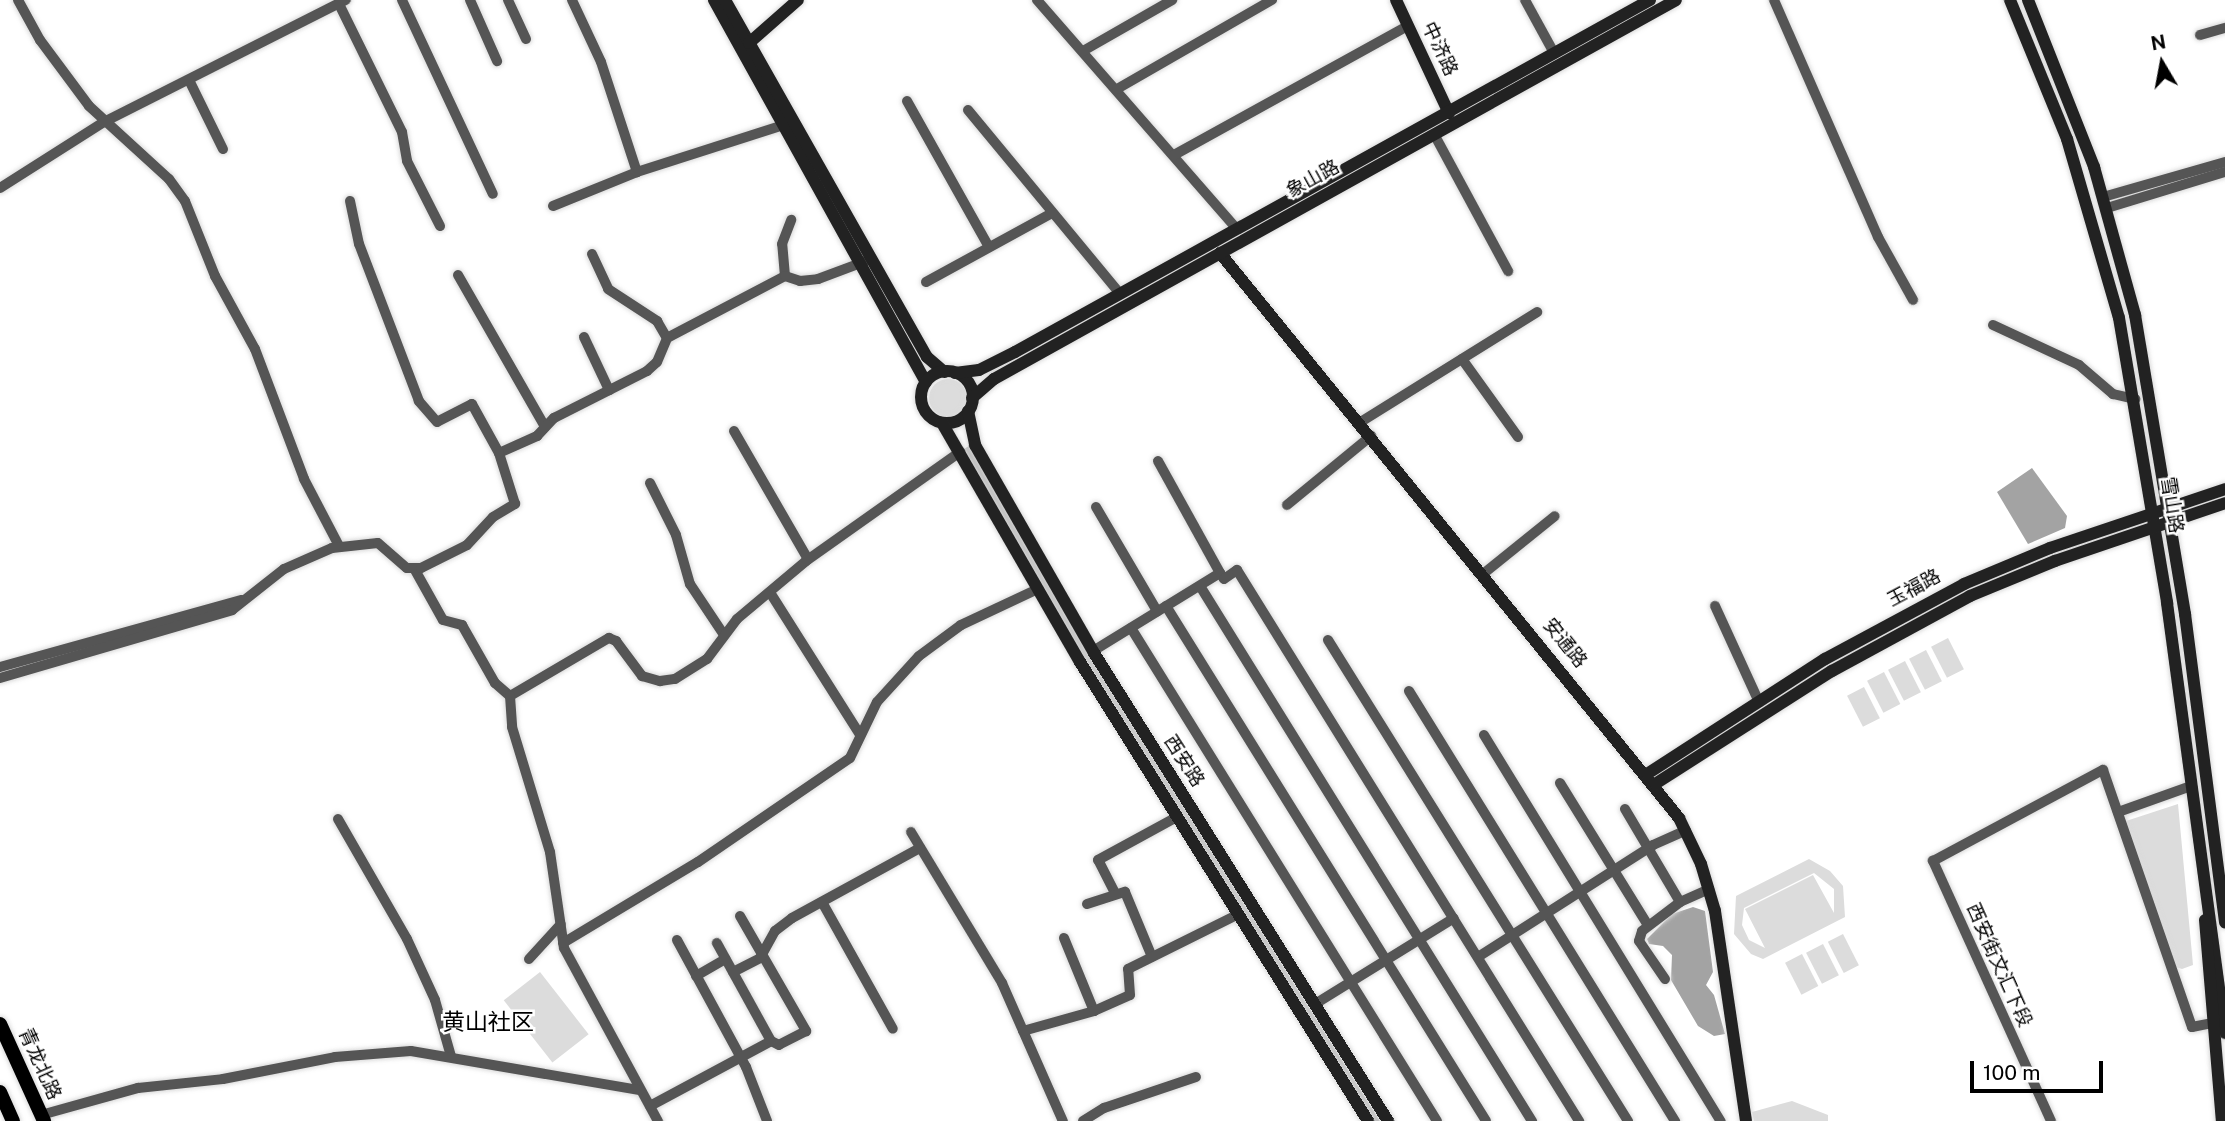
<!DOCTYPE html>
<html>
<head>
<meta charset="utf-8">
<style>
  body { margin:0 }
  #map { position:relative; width:2225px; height:1121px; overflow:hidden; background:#fff; font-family:"Public Sans","Noto Sans SC",sans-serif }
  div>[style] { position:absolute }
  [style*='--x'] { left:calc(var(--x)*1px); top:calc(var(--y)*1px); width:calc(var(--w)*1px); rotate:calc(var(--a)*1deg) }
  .green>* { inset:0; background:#dcdcdc; transform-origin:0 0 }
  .round { border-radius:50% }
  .water>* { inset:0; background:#a3a3a3 }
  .roads { filter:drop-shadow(0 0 2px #dbdbdb) drop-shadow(0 0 2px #dbdbdb) }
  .street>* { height:10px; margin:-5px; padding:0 5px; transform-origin:5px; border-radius:5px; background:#555 }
  .secondary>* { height:12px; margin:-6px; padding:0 6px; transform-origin:6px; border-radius:6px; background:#222 }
  .secondary>.ring { margin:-6px; padding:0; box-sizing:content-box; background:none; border:12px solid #222; border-radius:50% }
  .primary>* { height:14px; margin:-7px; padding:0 7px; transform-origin:7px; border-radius:7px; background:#000 }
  span { translate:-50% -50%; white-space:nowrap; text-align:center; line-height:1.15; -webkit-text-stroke:5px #fff; paint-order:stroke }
  .street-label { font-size:19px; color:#000 }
  .quarter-label { font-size:23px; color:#000 }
  .north { position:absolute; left:2127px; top:28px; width:70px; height:70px; -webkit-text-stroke:5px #fff; paint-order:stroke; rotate:350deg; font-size:19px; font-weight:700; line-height:28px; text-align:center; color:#000 }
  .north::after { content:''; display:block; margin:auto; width:24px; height:32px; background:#000; clip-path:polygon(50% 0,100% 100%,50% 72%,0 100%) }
  .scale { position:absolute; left:1970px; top:1061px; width:133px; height:32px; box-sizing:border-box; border:4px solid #000; border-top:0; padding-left:9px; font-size:21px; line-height:24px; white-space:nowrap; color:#000; -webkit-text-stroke:5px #fff; paint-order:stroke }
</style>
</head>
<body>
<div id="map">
  <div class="green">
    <i class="round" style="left:929px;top:379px;width:38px;height:38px"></i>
    <i style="left:1948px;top:638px;width:35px;height:19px;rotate:63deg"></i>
    <i style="left:1926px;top:650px;width:35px;height:19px;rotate:63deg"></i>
    <i style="left:1905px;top:661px;width:35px;height:19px;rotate:63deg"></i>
    <i style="left:1884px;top:672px;width:36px;height:19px;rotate:63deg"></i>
    <i style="left:1864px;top:687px;width:35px;height:19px;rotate:63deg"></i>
    <i style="clip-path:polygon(2178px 804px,2193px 965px,2182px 969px,2176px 967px,2126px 821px)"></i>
    <i style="clip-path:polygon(evenodd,1809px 859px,1830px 871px,1843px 886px,1845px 917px,1763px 959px,1751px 954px,1734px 934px,1736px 896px,1809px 859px,1814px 873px,1834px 889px,1834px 913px,1813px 875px,1745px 909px,1765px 948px,1749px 940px,1742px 925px,1744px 908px,1814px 873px)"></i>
    <i style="left:1843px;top:934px;width:35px;height:17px;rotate:63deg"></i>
    <i style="left:1823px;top:944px;width:35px;height:19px;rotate:63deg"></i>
    <i style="left:1802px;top:954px;width:36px;height:19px;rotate:63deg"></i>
    <i style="left:540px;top:972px;width:79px;height:46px;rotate:52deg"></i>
    <i style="clip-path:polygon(1792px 1101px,1828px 1115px,1828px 1121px,1754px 1121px,1752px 1112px)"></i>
  </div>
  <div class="water">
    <i style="clip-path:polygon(969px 446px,1091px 659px,1380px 1121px,1373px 1121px,1087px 662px,964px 449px)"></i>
    <i style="clip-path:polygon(2032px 468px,2067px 516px,2065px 528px,2028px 544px,1997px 492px)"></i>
    <i style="clip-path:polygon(1693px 907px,1705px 911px,1713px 972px,1706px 985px,1714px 995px,1725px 1034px,1714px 1036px,1698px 1026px,1671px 980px,1672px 955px,1663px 946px,1649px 944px,1647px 939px,1672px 914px)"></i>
  </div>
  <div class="roads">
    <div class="street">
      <i style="--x:18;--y:0;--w:46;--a:61.2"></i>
      <i style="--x:40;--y:40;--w:82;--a:53.4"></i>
      <i style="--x:89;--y:106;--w:108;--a:42.4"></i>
      <i style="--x:169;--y:179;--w:27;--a:54"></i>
      <i style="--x:185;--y:201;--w:81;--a:68.2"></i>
      <i style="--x:215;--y:276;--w:83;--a:61.3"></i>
      <i style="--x:255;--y:349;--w:139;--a:69.3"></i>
      <i style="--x:304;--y:479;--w:76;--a:62.4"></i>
      <i style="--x:402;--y:0;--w:214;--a:64.9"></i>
      <i style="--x:470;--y:0;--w:67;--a:66.1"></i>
      <i style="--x:508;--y:0;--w:43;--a:65.2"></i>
      <i style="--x:572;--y:0;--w:68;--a:64.9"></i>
      <i style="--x:601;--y:62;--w:116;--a:71.9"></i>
      <i style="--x:1037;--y:0;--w:304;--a:48.9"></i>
      <i style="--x:1525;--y:0;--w:60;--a:61.3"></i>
      <i style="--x:1774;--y:0;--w:259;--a:66.3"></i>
      <i style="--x:1878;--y:237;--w:72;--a:60.9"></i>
      <i style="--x:339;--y:4;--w:143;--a:63.8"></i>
      <i style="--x:402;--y:132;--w:29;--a:80"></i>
      <i style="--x:407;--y:161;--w:73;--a:63.1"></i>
      <i style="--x:2200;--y:35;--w:26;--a:-16"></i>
      <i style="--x:1083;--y:51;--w:103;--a:-29.8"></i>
      <i style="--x:189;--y:80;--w:77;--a:63.8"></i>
      <i style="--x:1117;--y:89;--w:179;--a:-29.9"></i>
      <i style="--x:907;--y:101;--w:167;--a:60.7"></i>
      <i style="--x:968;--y:110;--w:239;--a:50.4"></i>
      <i style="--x:1434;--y:134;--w:156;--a:61.6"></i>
      <i style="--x:1174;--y:155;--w:267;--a:-28.9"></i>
      <i style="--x:0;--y:188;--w:123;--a:-32.4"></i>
      <i style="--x:104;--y:122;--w:271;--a:-26.8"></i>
      <i style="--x:2103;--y:197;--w:127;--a:-16"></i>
      <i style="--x:553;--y:206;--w:91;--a:-22"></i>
      <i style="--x:637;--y:172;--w:153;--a:-17.8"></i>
      <i style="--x:2107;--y:208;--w:123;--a:-17"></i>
      <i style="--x:592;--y:254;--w:38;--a:65"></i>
      <i style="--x:608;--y:289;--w:59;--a:33.1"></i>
      <i style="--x:657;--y:321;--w:20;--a:60"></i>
      <i style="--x:458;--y:275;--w:175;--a:60.2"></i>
      <i style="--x:785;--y:276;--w:32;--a:-95"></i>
      <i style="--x:782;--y:244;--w:26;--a:-69"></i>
      <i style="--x:926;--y:282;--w:144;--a:-28.7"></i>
      <i style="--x:1993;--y:325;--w:95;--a:24.9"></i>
      <i style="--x:2079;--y:365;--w:45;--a:40.5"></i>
      <i style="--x:2113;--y:394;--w:23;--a:13"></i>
      <i style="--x:584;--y:337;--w:59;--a:64.7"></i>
      <i style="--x:1462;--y:359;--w:96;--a:54.3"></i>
      <i style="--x:1359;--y:423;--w:210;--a:-31.9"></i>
      <i style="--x:734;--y:431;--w:148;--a:60"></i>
      <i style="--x:499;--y:453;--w:42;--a:-24.1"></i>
      <i style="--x:537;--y:436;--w:25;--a:-47"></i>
      <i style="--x:554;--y:418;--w:104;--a:-26.8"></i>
      <i style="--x:647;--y:371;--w:13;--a:-42"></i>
      <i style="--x:657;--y:362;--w:26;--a:-67"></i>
      <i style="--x:667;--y:338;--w:133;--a:-27.7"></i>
      <i style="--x:785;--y:276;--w:16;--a:18"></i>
      <i style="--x:800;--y:281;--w:18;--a:-6"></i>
      <i style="--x:818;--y:279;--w:51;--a:-20.6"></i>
      <i style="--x:1158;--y:461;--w:128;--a:61"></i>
      <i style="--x:650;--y:483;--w:58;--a:63.4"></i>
      <i style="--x:676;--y:535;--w:51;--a:74.1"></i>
      <i style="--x:690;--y:584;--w:61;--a:56.3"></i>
      <i style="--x:1287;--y:505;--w:109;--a:-39.4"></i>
      <i style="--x:1096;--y:507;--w:121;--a:59.6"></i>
      <i style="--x:415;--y:570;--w:57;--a:60.8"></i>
      <i style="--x:443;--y:620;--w:20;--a:15"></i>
      <i style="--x:462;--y:625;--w:67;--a:60.4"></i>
      <i style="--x:495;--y:683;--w:20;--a:41"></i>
      <i style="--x:1483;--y:574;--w:92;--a:-38.9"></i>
      <i style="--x:1200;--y:586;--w:630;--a:58.18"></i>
      <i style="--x:771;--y:594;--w:167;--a:57.7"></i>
      <i style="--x:1166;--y:606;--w:606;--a:58.14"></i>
      <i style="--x:1715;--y:606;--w:106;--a:65.4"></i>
      <i style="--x:1131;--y:628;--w:580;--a:58.17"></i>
      <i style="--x:1328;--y:640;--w:567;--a:58.05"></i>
      <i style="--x:1093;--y:651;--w:149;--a:-31.6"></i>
      <i style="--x:1220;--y:573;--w:7;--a:56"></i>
      <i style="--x:1224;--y:579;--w:16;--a:-35"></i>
      <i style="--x:1237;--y:570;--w:649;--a:58.17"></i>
      <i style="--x:0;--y:667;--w:251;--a:-15.5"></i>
      <i style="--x:0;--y:678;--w:242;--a:-16.3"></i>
      <i style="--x:232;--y:610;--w:66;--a:-38.3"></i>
      <i style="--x:284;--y:569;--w:52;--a:-23.6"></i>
      <i style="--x:332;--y:548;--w:46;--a:-6.2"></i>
      <i style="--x:378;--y:543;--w:38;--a:41"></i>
      <i style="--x:407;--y:568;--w:14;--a:0"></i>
      <i style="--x:421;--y:568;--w:51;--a:-26.6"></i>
      <i style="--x:467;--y:545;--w:38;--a:-47"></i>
      <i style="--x:493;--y:517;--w:26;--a:-31"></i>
      <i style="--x:515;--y:504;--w:53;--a:-107.4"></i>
      <i style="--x:499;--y:453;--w:56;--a:-118.9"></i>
      <i style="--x:472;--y:404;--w:39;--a:153"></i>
      <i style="--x:437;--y:422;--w:28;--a:-131"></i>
      <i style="--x:419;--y:401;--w:168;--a:-110.9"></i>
      <i style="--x:359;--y:244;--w:44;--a:-101.8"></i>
      <i style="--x:1409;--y:691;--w:506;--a:58.26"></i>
      <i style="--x:510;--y:696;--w:115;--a:-30.4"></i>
      <i style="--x:609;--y:638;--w:8;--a:23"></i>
      <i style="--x:616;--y:641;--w:44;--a:53.4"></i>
      <i style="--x:642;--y:676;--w:19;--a:16"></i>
      <i style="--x:660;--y:681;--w:15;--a:-8"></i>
      <i style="--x:675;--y:679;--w:38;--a:-32"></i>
      <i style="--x:707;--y:659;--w:50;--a:-53.1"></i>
      <i style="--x:737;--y:619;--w:90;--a:-40"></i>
      <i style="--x:806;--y:561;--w:189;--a:-35.3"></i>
      <i style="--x:510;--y:696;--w:31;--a:86"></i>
      <i style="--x:512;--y:727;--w:131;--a:73.1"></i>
      <i style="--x:550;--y:852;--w:97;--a:81.7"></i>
      <i style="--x:564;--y:948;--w:197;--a:61.5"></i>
      <i style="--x:1484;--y:735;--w:453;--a:58.5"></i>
      <i style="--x:1560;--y:783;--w:166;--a:58.3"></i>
      <i style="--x:1625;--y:809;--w:108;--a:59.4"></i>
      <i style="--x:2118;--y:812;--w:77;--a:-19.6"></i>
      <i style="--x:338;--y:819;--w:138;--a:60.1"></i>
      <i style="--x:407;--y:939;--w:67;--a:65.3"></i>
      <i style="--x:435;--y:1000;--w:58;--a:74.1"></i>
      <i style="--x:911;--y:832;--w:176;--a:58.9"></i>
      <i style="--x:1002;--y:983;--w:151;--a:66.2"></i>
      <i style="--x:1115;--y:893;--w:37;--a:-117"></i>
      <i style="--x:1098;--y:860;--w:90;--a:-28.6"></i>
      <i style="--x:822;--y:902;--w:145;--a:60.8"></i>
      <i style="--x:1087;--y:904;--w:40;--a:-18"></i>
      <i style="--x:1125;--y:892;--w:70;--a:67.4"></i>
      <i style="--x:740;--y:916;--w:133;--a:60.1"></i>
      <i style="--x:806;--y:1031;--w:30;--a:153"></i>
      <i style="--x:779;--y:1045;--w:9;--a:-153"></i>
      <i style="--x:1064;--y:938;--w:79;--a:67.7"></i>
      <i style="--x:677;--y:940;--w:145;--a:61.5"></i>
      <i style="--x:746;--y:1067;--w:58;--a:68.7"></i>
      <i style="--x:563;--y:943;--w:157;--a:-31"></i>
      <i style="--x:698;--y:862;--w:184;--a:-34.4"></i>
      <i style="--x:850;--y:758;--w:62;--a:-64.3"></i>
      <i style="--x:877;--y:702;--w:62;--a:-47.6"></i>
      <i style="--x:919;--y:656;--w:52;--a:-36.4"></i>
      <i style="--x:961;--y:625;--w:85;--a:-25.1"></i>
      <i style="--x:1478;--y:957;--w:208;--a:-32.6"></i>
      <i style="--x:1653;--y:845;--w:36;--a:-24"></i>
      <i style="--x:529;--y:959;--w:47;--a:-47.6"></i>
      <i style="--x:733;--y:972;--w:30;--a:-27"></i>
      <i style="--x:760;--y:958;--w:31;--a:-61"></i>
      <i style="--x:775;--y:931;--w:21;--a:-37"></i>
      <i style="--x:792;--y:918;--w:146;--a:-28.7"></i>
      <i style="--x:696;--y:976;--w:34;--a:-30"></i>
      <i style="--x:1665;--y:979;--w:46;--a:-124.4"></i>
      <i style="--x:1639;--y:941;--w:10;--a:-73"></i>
      <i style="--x:1642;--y:931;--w:48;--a:-37.3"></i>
      <i style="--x:1680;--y:902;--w:32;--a:-24"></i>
      <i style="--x:1315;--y:1004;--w:163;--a:-31.7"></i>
      <i style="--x:1023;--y:1031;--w:74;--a:-15.7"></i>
      <i style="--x:1094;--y:1011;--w:39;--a:-24"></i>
      <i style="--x:1130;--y:995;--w:26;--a:-94"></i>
      <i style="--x:1128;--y:969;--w:124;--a:-26.4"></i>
      <i style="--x:650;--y:1106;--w:137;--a:-28.2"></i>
      <i style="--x:771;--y:1041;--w:112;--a:-118.9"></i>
      <i style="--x:41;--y:1115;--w:101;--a:-15.6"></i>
      <i style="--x:138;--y:1088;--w:85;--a:-6"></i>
      <i style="--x:223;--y:1079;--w:114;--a:-11.1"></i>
      <i style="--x:335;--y:1057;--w:76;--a:-4.5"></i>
      <i style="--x:411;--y:1051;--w:232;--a:9.7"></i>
      <i style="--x:1083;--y:1121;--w:25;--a:-32"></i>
      <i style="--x:1104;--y:1108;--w:97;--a:-18.6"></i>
      <i style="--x:2051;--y:1121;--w:286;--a:-114.4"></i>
      <i style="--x:1933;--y:861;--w:193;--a:-28.2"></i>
      <i style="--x:2103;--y:770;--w:272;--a:70.9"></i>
      <i style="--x:2192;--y:1027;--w:20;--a:-11"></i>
    </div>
    <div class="secondary">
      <i style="--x:714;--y:0;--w:437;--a:61"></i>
      <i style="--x:725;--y:0;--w:410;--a:60.5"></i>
      <i style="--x:927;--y:357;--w:23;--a:41"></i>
      <i style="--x:1396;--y:0;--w:125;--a:64.9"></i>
      <i style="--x:2010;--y:0;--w:150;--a:67.7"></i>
      <i style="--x:2067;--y:139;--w:186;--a:73.8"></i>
      <i style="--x:2119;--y:318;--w:289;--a:80.4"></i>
      <i style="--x:2167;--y:603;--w:434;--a:82.3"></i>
      <i style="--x:2028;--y:0;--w:180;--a:68.4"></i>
      <i style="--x:2094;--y:167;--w:154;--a:74.5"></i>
      <i style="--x:2135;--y:315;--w:303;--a:80.5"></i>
      <i style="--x:2185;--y:614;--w:311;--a:82.6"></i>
      <i style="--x:749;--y:43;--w:65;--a:-41.3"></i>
      <i style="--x:1220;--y:253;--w:728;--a:50.91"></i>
      <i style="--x:1679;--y:818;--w:51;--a:64.4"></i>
      <i style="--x:1701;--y:864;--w:49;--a:73.4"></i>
      <i style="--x:1715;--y:911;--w:212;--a:81.6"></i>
      <i class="ring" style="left:921px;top:371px;width:40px;height:40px"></i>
      <i style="--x:955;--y:373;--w:24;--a:-7"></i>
      <i style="--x:979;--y:370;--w:40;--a:-26.6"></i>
      <i style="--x:1015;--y:352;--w:726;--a:-29"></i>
      <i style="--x:972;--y:398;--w:29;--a:-41"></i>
      <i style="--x:994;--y:379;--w:780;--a:-29.06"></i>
      <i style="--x:968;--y:411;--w:35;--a:78"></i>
      <i style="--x:975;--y:445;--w:240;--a:60.2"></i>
      <i style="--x:1094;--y:653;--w:553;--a:57.86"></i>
      <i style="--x:942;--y:423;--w:276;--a:60"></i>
      <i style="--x:1080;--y:662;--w:542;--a:57.89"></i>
      <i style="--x:1647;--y:774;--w:212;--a:-32.9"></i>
      <i style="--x:1825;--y:659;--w:158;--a:-28.3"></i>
      <i style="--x:1964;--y:584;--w:93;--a:-22.7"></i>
      <i style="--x:2050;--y:548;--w:185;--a:-18.6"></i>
      <i style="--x:1655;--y:784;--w:210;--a:-32.6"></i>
      <i style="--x:1832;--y:671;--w:157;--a:-28.5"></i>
      <i style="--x:1970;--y:596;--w:92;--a:-22.4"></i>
      <i style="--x:2055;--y:561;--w:180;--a:-18.8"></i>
      <i style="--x:2205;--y:920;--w:202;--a:85.2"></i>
    </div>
    <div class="primary">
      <i style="--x:0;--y:1024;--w:107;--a:65.6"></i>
      <i style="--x:0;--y:1092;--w:32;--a:66"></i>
    </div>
  </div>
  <div class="street-label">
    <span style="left:1440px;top:49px;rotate:65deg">中济路</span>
    <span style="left:1313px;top:179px;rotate:-29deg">象山路</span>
    <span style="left:2172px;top:505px;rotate:81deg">雪山路</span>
    <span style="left:1914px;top:588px;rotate:-28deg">玉福路</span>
    <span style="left:1565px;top:643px;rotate:51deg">安通路</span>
    <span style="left:1184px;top:761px;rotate:57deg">西安路</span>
    <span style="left:1999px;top:965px;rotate:66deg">西安街文汇下段</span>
    <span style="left:40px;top:1064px;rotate:66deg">青龙北路</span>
  </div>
  <div class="quarter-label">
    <span style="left:488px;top:1022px">黄山社区</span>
  </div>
  <div class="north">N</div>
  <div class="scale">100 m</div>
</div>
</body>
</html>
